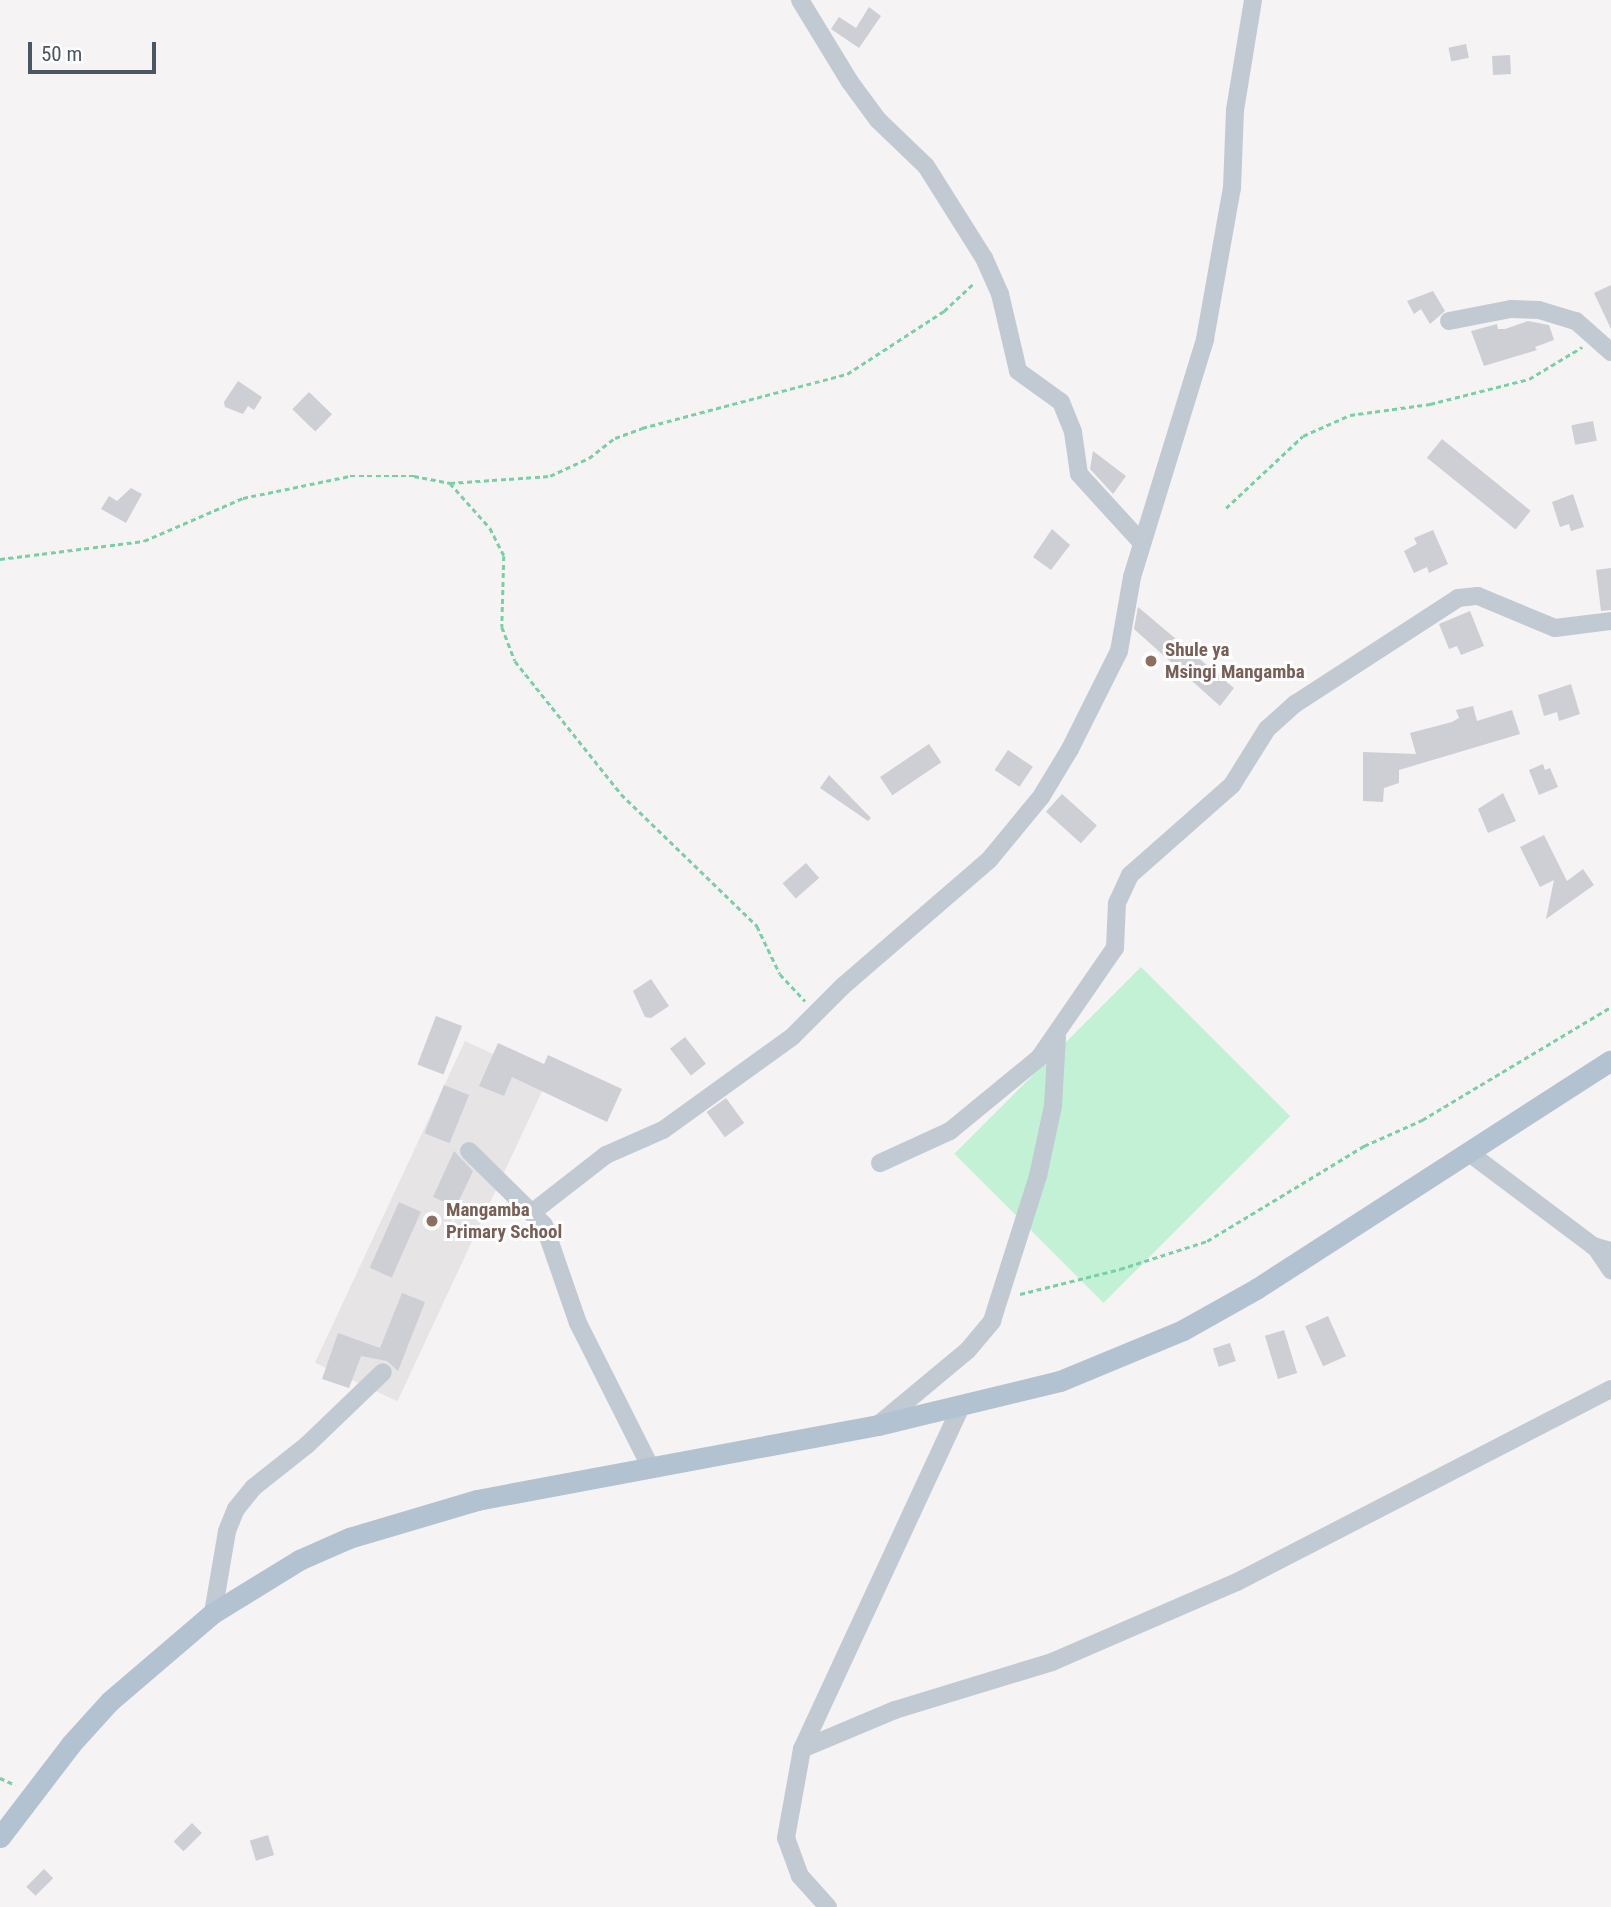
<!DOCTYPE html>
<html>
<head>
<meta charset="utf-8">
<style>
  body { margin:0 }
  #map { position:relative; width:1611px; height:1907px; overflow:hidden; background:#f5f3f3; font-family:"Roboto Condensed",sans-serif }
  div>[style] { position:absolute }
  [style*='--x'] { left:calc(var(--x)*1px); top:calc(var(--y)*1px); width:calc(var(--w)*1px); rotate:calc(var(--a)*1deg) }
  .education>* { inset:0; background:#e6e4e5; transform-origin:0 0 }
  .green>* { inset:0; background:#c3f1d5; transform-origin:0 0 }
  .building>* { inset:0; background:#cdcfd5; transform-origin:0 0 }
  .path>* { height:2.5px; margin-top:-1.25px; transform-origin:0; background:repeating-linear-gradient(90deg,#7ad0a6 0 5px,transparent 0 8.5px) }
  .minor>* { height:18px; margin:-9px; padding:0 9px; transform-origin:9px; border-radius:9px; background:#c1cad2 }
  .major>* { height:21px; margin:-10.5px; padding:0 10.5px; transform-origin:10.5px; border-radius:10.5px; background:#b3c2d1 }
  .dots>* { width:19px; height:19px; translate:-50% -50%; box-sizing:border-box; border:4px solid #fff; border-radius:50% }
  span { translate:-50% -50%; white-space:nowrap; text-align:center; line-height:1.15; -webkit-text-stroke:6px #fff; paint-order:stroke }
  .education-label { font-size:19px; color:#785e54; font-weight:700 }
  .left { translate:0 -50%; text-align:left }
  .scale { position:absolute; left:28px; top:42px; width:128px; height:32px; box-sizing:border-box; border:4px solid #4a5661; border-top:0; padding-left:9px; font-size:21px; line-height:24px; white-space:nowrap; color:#4a5661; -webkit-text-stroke:5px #fff; paint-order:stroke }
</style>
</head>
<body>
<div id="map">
  <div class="education">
    <i style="left:465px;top:1041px;width:91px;height:355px;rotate:25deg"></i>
  </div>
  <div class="green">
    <i style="left:1141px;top:967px;width:211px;height:264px;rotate:45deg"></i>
  </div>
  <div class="building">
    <i style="clip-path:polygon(869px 7px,881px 16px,859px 48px,831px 29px,839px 17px,856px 28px)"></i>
    <i style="left:1466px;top:44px;width:14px;height:18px;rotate:78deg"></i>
    <i style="left:1510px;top:55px;width:19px;height:18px;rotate:87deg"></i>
    <i style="clip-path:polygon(1611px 285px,1611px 329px,1594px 293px)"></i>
    <i style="clip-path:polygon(1433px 291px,1445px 311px,1430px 324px,1421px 309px,1414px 314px,1407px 301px)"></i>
    <i style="clip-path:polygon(1528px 321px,1549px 325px,1554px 340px,1535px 347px,1537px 350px,1484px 366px,1471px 331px,1497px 324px,1498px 329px,1505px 329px)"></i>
    <i style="clip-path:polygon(238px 381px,262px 397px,254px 410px,248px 406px,243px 414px,225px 407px,224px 402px)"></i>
    <i style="left:309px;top:392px;width:32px;height:24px;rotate:44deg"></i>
    <i style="left:1593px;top:421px;width:20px;height:22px;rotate:79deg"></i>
    <i style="left:1442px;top:439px;width:114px;height:24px;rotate:39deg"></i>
    <i style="clip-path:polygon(1093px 451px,1126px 476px,1113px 494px,1090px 469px)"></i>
    <i style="clip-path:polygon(131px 488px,142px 494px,126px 523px,101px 509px,109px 496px,117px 501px)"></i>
    <i style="clip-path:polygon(1573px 494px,1584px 527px,1571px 531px,1569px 524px,1560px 527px,1552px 502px)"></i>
    <i style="clip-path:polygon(1052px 529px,1070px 545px,1051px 570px,1033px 557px)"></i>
    <i style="clip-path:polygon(1433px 530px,1448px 564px,1429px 573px,1427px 567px,1414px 573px,1404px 551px,1417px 544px,1414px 538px)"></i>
    <i style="clip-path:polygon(1611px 568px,1611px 610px,1601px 611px,1596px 570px)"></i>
    <i style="clip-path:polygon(1138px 607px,1234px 688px,1220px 706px,1134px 629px)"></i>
    <i style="clip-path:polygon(1470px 611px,1484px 646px,1461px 655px,1457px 646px,1449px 649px,1439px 624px)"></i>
    <i style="clip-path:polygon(1571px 684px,1580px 714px,1559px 721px,1557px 712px,1544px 716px,1538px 695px)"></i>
    <i style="clip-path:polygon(1473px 706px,1477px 721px,1512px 710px,1520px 734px,1399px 770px,1399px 783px,1384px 788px,1383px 802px,1363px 801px,1363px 752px,1416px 754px,1410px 733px,1452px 722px,1459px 718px,1456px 710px)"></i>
    <i style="left:929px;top:744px;width:22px;height:59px;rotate:56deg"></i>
    <i style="left:1008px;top:750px;width:30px;height:24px;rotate:34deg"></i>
    <i style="clip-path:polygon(1543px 764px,1545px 770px,1550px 768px,1558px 787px,1539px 795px,1529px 770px)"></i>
    <i style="clip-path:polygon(829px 775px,871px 818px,868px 821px,820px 788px)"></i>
    <i style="clip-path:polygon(1503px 793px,1516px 821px,1488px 833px,1478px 809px)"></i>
    <i style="left:1062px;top:794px;width:47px;height:24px;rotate:42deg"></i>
    <i style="clip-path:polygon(1544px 835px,1567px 881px,1583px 869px,1594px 885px,1546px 919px,1554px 880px,1540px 887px,1520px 847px)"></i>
    <i style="left:806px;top:863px;width:20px;height:31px;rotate:49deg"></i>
    <i style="clip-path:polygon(651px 979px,669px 1006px,651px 1018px,645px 1017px,633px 991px)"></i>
    <i style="left:436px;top:1016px;width:28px;height:52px;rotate:21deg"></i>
    <i style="left:685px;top:1037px;width:34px;height:19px;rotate:52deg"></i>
    <i style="clip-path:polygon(498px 1043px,544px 1064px,548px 1055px,622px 1089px,607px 1122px,512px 1077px,504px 1096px,479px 1086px)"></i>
    <i style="left:444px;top:1085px;width:27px;height:52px;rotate:22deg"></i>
    <i style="left:726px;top:1098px;width:31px;height:24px;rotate:54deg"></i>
    <i style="clip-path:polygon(454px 1151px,473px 1171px,456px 1207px,433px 1197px)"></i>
    <i style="left:399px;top:1202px;width:24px;height:72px;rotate:24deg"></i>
    <i style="clip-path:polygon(402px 1293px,425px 1302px,398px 1371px,387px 1361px,361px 1356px,349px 1388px,322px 1379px,338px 1333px,380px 1348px)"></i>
    <i style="left:1328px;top:1316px;width:44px;height:25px;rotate:66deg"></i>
    <i style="left:1284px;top:1330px;width:45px;height:20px;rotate:73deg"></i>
    <i style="left:1230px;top:1343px;width:19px;height:18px;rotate:72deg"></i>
    <i style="left:192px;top:1823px;width:14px;height:26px;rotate:45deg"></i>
    <i style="left:268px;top:1835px;width:21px;height:19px;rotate:73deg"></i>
    <i style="left:44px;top:1869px;width:13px;height:25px;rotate:45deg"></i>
  </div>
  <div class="path">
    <i style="--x:450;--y:483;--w:60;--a:48.4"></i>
    <i style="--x:490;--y:528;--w:31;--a:63"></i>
    <i style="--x:504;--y:556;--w:71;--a:91.6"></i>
    <i style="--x:502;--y:627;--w:36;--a:69"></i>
    <i style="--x:515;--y:661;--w:170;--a:51.4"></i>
    <i style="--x:621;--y:794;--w:190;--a:44.1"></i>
    <i style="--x:757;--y:926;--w:53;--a:64.4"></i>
    <i style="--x:780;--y:974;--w:37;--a:47"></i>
    <i style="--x:1226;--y:508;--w:105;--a:-43.1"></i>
    <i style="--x:1303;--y:436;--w:51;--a:-24.1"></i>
    <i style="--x:1350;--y:415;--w:81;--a:-7.8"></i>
    <i style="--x:1430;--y:404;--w:102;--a:-14.2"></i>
    <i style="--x:1529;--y:379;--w:62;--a:-31.1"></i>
    <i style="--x:0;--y:559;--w:145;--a:-7.1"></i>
    <i style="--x:144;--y:541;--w:108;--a:-23.5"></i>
    <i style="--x:243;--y:498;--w:109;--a:-11.6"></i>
    <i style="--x:350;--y:476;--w:64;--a:0"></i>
    <i style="--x:414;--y:476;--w:37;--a:11"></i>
    <i style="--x:450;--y:483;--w:100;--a:-4"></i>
    <i style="--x:550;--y:476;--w:43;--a:-24.8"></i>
    <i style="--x:589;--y:458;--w:33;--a:-38"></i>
    <i style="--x:615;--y:438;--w:29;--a:-20"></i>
    <i style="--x:642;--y:428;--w:212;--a:-14.8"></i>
    <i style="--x:847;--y:374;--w:116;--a:-33"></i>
    <i style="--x:944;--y:311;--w:42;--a:-43.1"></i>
    <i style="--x:1020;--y:1294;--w:103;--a:-14"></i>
    <i style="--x:1120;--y:1269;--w:91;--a:-17.8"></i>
    <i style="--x:1207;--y:1241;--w:184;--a:-31.2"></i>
    <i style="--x:1364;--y:1146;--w:64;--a:-24.1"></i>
    <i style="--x:1422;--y:1120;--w:220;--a:-30.9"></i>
    <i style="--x:0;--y:1778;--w:17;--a:24"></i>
  </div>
  <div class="minor">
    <i style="--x:800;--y:0;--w:96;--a:58.6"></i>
    <i style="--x:850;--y:82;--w:47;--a:53.6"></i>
    <i style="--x:878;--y:120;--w:66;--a:43.8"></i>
    <i style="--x:926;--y:166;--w:109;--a:57.8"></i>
    <i style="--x:984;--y:258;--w:39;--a:66"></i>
    <i style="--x:1000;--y:294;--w:79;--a:76.8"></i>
    <i style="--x:1018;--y:371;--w:53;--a:35.8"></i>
    <i style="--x:1061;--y:402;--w:32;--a:68"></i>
    <i style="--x:1073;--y:432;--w:42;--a:81.9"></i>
    <i style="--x:1079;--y:474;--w:93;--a:47.6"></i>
    <i style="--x:1449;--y:321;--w:63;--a:-11"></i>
    <i style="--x:1511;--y:309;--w:28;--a:2"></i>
    <i style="--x:1539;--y:310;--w:39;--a:17"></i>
    <i style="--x:1576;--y:321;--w:47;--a:41.5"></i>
    <i style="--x:469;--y:1151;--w:105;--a:44.6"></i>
    <i style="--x:544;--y:1225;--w:104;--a:70.9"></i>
    <i style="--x:578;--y:1323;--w:162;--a:63.3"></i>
    <i style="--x:1468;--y:1152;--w:156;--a:36.9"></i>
    <i style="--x:1593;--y:1246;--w:19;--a:16"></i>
    <i style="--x:880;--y:1163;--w:77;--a:-24.6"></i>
    <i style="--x:950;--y:1131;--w:115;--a:-39.4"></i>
    <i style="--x:1039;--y:1058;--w:134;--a:-55.4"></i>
    <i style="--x:1115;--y:948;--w:45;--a:-87.5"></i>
    <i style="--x:1117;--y:903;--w:31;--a:-65"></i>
    <i style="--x:1130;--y:875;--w:136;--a:-41.4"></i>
    <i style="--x:1232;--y:785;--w:66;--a:-58"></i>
    <i style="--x:1267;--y:729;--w:38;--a:-42"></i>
    <i style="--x:1295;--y:704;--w:194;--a:-33"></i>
    <i style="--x:1458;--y:598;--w:20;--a:-6"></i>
    <i style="--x:1478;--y:596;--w:83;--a:22.6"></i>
    <i style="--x:1555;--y:628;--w:56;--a:-7.1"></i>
    <i style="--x:534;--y:1211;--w:91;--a:-37.9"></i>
    <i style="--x:606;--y:1155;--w:62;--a:-23.7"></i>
    <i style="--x:663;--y:1130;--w:159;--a:-35.8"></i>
    <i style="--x:792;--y:1037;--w:72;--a:-45"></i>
    <i style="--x:843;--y:986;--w:193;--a:-40.8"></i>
    <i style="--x:989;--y:860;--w:82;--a:-50.5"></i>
    <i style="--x:1041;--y:797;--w:56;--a:-58.9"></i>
    <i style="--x:1070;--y:749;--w:110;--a:-63.4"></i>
    <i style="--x:1119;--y:651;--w:75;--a:-80"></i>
    <i style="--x:1132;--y:577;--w:249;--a:-72.9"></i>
    <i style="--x:1205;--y:339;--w:153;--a:-79.9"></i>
    <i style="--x:1232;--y:188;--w:78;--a:-87.8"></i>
    <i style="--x:1235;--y:110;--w:111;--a:-80.7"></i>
    <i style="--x:1596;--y:1248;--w:27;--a:56"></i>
    <i style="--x:878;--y:1425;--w:117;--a:-39.8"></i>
    <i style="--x:968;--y:1350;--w:38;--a:-50"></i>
    <i style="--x:992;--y:1321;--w:152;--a:-72.4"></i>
    <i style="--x:1038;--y:1176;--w:72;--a:-77.9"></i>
    <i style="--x:1053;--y:1106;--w:70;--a:-86.7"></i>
    <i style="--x:213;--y:1613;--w:83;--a:-80.3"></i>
    <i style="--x:227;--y:1531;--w:24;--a:-68"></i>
    <i style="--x:236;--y:1509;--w:28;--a:-51"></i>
    <i style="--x:254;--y:1487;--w:68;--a:-38.4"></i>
    <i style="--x:307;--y:1445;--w:105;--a:-43.8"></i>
    <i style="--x:802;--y:1749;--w:101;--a:-22.8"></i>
    <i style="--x:895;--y:1710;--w:164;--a:-17"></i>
    <i style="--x:1052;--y:1662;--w:202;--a:-23.4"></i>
    <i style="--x:1237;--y:1582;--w:421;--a:-27.3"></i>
    <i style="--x:828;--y:1907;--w:42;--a:-132.1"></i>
    <i style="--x:800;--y:1876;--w:40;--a:-110.2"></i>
    <i style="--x:786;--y:1838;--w:90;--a:-79.8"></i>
    <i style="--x:802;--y:1749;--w:378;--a:-65.1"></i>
  </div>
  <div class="major">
    <i style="--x:0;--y:1837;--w:117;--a:-52.6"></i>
    <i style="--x:71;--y:1744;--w:58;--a:-47.8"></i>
    <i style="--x:110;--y:1701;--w:135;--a:-40.5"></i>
    <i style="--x:213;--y:1613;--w:101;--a:-31.6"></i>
    <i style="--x:299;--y:1560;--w:55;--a:-23.7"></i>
    <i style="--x:349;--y:1538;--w:134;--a:-16.5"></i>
    <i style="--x:477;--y:1500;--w:408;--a:-10.6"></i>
    <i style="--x:878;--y:1425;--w:187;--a:-13.6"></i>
    <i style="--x:1060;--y:1381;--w:133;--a:-22.5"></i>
    <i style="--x:1183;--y:1330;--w:84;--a:-29.3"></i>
    <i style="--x:1256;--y:1289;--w:422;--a:-32.8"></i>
  </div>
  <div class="dots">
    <i style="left:1151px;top:661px;background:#8d6e63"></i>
    <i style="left:432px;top:1221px;background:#8d6e63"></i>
  </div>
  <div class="education-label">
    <span class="left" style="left:1165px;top:661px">Shule ya<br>Msingi Mangamba</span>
    <span class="left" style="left:446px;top:1221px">Mangamba<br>Primary School</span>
  </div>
  <div class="scale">50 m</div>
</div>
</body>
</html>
